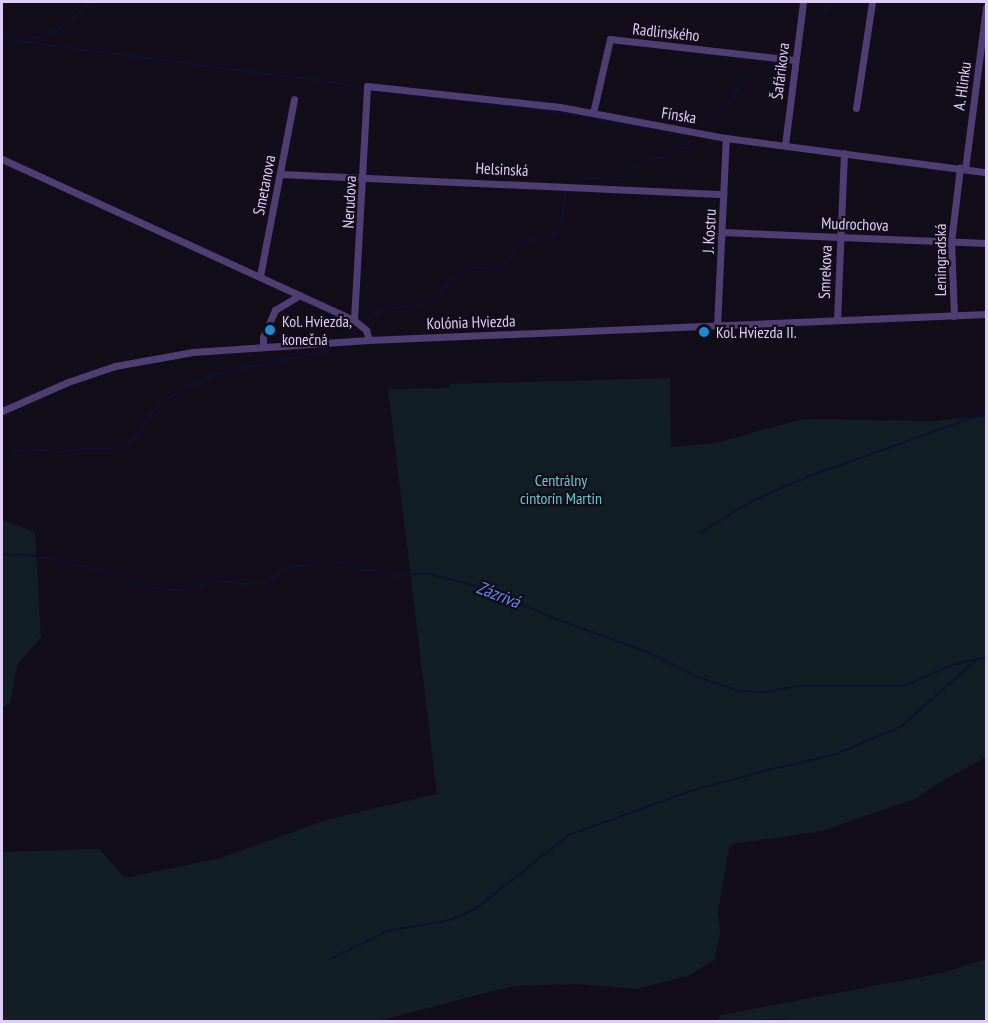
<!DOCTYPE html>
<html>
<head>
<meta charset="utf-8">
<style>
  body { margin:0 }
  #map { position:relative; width:988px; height:1023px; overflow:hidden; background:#130d1a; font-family:"PT Sans Narrow",sans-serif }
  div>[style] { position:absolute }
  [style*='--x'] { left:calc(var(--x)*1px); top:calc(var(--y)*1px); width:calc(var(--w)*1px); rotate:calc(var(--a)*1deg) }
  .green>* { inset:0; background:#111e23 }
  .stream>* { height:1.5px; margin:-0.75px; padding:0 0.75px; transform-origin:0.75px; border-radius:0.75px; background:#0e1032 }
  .minor>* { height:7px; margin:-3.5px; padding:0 3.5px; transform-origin:3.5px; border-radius:3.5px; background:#4f3e73 }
  .dots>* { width:16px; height:16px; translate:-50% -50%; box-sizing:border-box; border:3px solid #130d1a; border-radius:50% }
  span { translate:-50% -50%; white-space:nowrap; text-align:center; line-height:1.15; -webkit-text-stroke:4.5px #130d1a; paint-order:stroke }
  .street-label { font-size:16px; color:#deccf9 }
  .poi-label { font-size:16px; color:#deccf9 }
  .left { translate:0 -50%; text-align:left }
  .park-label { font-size:16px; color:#63cace }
  .water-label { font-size:18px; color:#6788ec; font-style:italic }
  .frame { position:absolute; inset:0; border:3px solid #deccf9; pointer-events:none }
</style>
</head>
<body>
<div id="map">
  <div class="green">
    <i style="clip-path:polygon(670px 378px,671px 447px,716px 443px,802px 419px,931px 421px,986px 416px,986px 757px,935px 785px,917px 798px,822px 831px,733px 844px,729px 848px,718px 910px,720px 934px,714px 960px,690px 975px,637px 989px,576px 984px,514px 986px,377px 1021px,2px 1021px,2px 852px,99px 849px,125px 878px,221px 858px,329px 819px,437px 794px,388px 389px,450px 388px,450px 384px)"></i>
    <i style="clip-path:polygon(2px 520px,35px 532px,41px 637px,17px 665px,10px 703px,2px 708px)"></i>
    <i style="clip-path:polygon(986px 959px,986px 1021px,804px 1022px,781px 1019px,717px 1021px,721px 1015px,942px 973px)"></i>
  </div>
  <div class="stream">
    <i style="--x:806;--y:23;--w:14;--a:-30"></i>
    <i style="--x:818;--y:16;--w:20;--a:-45"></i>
    <i style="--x:2;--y:38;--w:16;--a:11"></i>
    <i style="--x:18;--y:41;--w:26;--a:-11"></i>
    <i style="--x:44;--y:36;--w:18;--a:-27"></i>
    <i style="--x:60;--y:28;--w:38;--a:-39"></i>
    <i style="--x:90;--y:4;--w:9;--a:-13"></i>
    <i style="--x:18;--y:41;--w:330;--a:7.5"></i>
    <i style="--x:345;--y:84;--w:20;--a:15"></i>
    <i style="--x:371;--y:90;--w:180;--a:6.7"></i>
    <i style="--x:550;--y:111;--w:116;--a:9.5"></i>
    <i style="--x:699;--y:128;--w:12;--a:-31"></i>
    <i style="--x:709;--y:122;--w:31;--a:-45"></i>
    <i style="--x:731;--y:100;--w:31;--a:-59"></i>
    <i style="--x:747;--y:73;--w:23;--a:-13"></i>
    <i style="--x:769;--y:68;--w:9;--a:-41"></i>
    <i style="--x:578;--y:184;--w:12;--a:-31"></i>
    <i style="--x:588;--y:178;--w:40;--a:2.9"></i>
    <i style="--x:628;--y:180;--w:16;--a:-55"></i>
    <i style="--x:637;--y:167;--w:15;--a:-28"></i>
    <i style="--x:650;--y:160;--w:16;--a:-11"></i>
    <i style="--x:666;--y:157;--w:16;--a:-35"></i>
    <i style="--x:679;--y:148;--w:9;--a:0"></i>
    <i style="--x:688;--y:148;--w:6;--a:-45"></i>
    <i style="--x:363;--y:322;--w:23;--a:-31"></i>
    <i style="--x:383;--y:310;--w:31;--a:-7"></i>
    <i style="--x:414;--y:306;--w:27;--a:-20"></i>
    <i style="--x:439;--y:297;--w:13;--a:-58"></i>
    <i style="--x:446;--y:286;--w:31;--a:-38"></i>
    <i style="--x:470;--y:267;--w:25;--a:5"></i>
    <i style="--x:495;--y:269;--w:11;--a:-22"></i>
    <i style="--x:505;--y:265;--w:6;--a:-39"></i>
    <i style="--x:510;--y:261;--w:18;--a:-68"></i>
    <i style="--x:517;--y:244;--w:37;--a:-14"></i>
    <i style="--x:553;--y:235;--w:18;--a:-61"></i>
    <i style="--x:562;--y:219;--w:26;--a:-83"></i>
    <i style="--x:565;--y:193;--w:5;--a:-37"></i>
    <i style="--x:349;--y:336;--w:13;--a:-48"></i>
    <i style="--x:13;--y:453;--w:16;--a:-15"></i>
    <i style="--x:28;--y:449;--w:38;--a:5"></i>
    <i style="--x:66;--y:452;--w:13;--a:-13"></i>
    <i style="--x:79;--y:449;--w:38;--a:0"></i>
    <i style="--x:117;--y:449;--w:24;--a:-30"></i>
    <i style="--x:138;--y:437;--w:18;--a:-63"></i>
    <i style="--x:146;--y:421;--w:21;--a:-51"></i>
    <i style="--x:159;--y:405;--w:23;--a:-34"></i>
    <i style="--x:178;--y:392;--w:44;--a:-25.4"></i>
    <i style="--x:218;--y:373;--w:108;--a:-11.2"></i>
    <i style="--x:324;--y:352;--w:6;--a:-39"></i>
    <i style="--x:701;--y:532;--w:62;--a:-31.1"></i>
    <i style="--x:754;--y:500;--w:58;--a:-23.5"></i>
    <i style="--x:807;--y:477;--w:190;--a:-19.7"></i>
    <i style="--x:2;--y:554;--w:28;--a:2"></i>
    <i style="--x:30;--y:555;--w:79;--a:11.7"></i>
    <i style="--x:107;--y:571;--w:38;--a:23"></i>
    <i style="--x:142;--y:586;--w:38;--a:7"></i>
    <i style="--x:180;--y:591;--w:38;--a:-17"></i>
    <i style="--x:216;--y:580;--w:30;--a:8"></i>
    <i style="--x:246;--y:584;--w:17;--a:-3"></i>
    <i style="--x:263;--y:583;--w:31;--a:-29"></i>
    <i style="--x:290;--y:568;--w:25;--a:-11"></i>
    <i style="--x:315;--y:563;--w:24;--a:0"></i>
    <i style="--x:339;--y:563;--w:25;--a:16"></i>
    <i style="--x:363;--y:570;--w:19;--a:3"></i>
    <i style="--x:382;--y:571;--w:13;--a:23"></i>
    <i style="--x:394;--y:576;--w:32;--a:-5"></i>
    <i style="--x:426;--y:573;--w:56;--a:14.5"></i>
    <i style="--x:480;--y:587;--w:83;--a:22.6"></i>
    <i style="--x:557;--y:619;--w:99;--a:20.1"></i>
    <i style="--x:650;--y:653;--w:54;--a:26.6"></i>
    <i style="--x:698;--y:677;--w:43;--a:18.9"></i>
    <i style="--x:739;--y:691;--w:30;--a:2"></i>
    <i style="--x:769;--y:692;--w:30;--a:-12"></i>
    <i style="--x:798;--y:686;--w:107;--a:0"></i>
    <i style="--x:905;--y:686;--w:51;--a:-24.1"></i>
    <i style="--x:952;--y:665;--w:35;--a:-13"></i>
    <i style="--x:330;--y:959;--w:64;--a:-25.8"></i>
    <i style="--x:388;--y:931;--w:62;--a:-10.2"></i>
    <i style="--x:449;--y:920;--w:27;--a:-22"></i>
    <i style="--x:474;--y:910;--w:121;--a:-38.3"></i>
    <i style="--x:569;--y:835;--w:130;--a:-19.8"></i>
    <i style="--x:691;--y:791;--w:80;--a:-15.3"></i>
    <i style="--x:768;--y:770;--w:68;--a:-12.8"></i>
    <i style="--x:834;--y:755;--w:74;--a:-23.1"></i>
    <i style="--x:902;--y:726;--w:99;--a:-41.7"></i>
  </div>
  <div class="minor">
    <i style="--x:856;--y:108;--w:107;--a:-81.4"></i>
    <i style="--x:593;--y:113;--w:76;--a:-77.1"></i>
    <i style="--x:610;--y:39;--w:186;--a:6.5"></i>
    <i style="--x:785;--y:145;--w:144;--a:-82.8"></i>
    <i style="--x:2;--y:159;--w:387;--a:24.6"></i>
    <i style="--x:354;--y:320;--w:16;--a:40"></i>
    <i style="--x:366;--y:330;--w:10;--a:73"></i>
    <i style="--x:965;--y:169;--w:163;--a:-82.6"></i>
    <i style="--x:280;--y:174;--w:444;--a:2.6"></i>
    <i style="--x:722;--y:232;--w:264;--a:2.4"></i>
    <i style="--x:260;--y:276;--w:180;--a:-79.1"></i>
    <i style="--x:954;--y:316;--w:74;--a:-92.3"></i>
    <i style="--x:951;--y:242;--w:75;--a:-83.1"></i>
    <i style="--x:354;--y:320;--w:234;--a:-86.8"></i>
    <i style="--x:367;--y:86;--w:194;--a:6.2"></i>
    <i style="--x:560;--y:107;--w:169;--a:10.6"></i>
    <i style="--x:726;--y:138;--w:262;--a:7.5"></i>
    <i style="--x:837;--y:320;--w:167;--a:-87.6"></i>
    <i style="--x:717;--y:326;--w:188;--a:-87.3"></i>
    <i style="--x:263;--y:347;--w:10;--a:-90"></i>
    <i style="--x:263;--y:337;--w:30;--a:-66"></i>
    <i style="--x:275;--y:310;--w:29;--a:-31"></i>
    <i style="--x:2;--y:411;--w:72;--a:-23.7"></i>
    <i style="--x:68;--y:382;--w:50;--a:-18.8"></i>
    <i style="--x:115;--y:366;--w:79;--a:-10.2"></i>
    <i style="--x:193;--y:352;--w:176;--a:-3.9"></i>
    <i style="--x:369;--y:340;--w:618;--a:-2.41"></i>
  </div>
  <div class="dots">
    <i style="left:270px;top:330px;background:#1b8dd6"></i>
    <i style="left:704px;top:332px;background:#1b8dd6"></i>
  </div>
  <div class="street-label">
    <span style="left:666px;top:32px;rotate:6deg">Radlinského</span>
    <span style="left:780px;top:71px;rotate:-83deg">Šafárikova</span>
    <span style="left:962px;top:86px;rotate:-82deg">A. Hlinku</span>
    <span style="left:679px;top:115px;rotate:9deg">Fínska</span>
    <span style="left:502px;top:169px;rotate:3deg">Helsinská</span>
    <span style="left:264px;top:185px;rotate:-79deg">Smetanova</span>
    <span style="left:349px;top:202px;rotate:-87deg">Nerudova</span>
    <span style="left:855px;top:224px;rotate:2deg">Mudrochova</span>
    <span style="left:709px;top:231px;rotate:-87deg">J. Kostru</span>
    <span style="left:940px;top:260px;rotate:-90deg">Leningradská</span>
    <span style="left:825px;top:272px;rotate:-88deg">Smrekova</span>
    <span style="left:471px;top:322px;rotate:-2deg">Kolónia Hviezda</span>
  </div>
  <div class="poi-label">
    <span class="left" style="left:282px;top:330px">Kol. Hviezda,<br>konečná</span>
    <span class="left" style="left:716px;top:332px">Kol. Hviezda II.</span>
  </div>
  <div class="park-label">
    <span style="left:561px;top:489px">Centrálny<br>cintorín Martin</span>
  </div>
  <div class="water-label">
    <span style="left:498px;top:595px;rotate:21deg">Zázrivá</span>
  </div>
  <div class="frame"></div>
</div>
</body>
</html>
